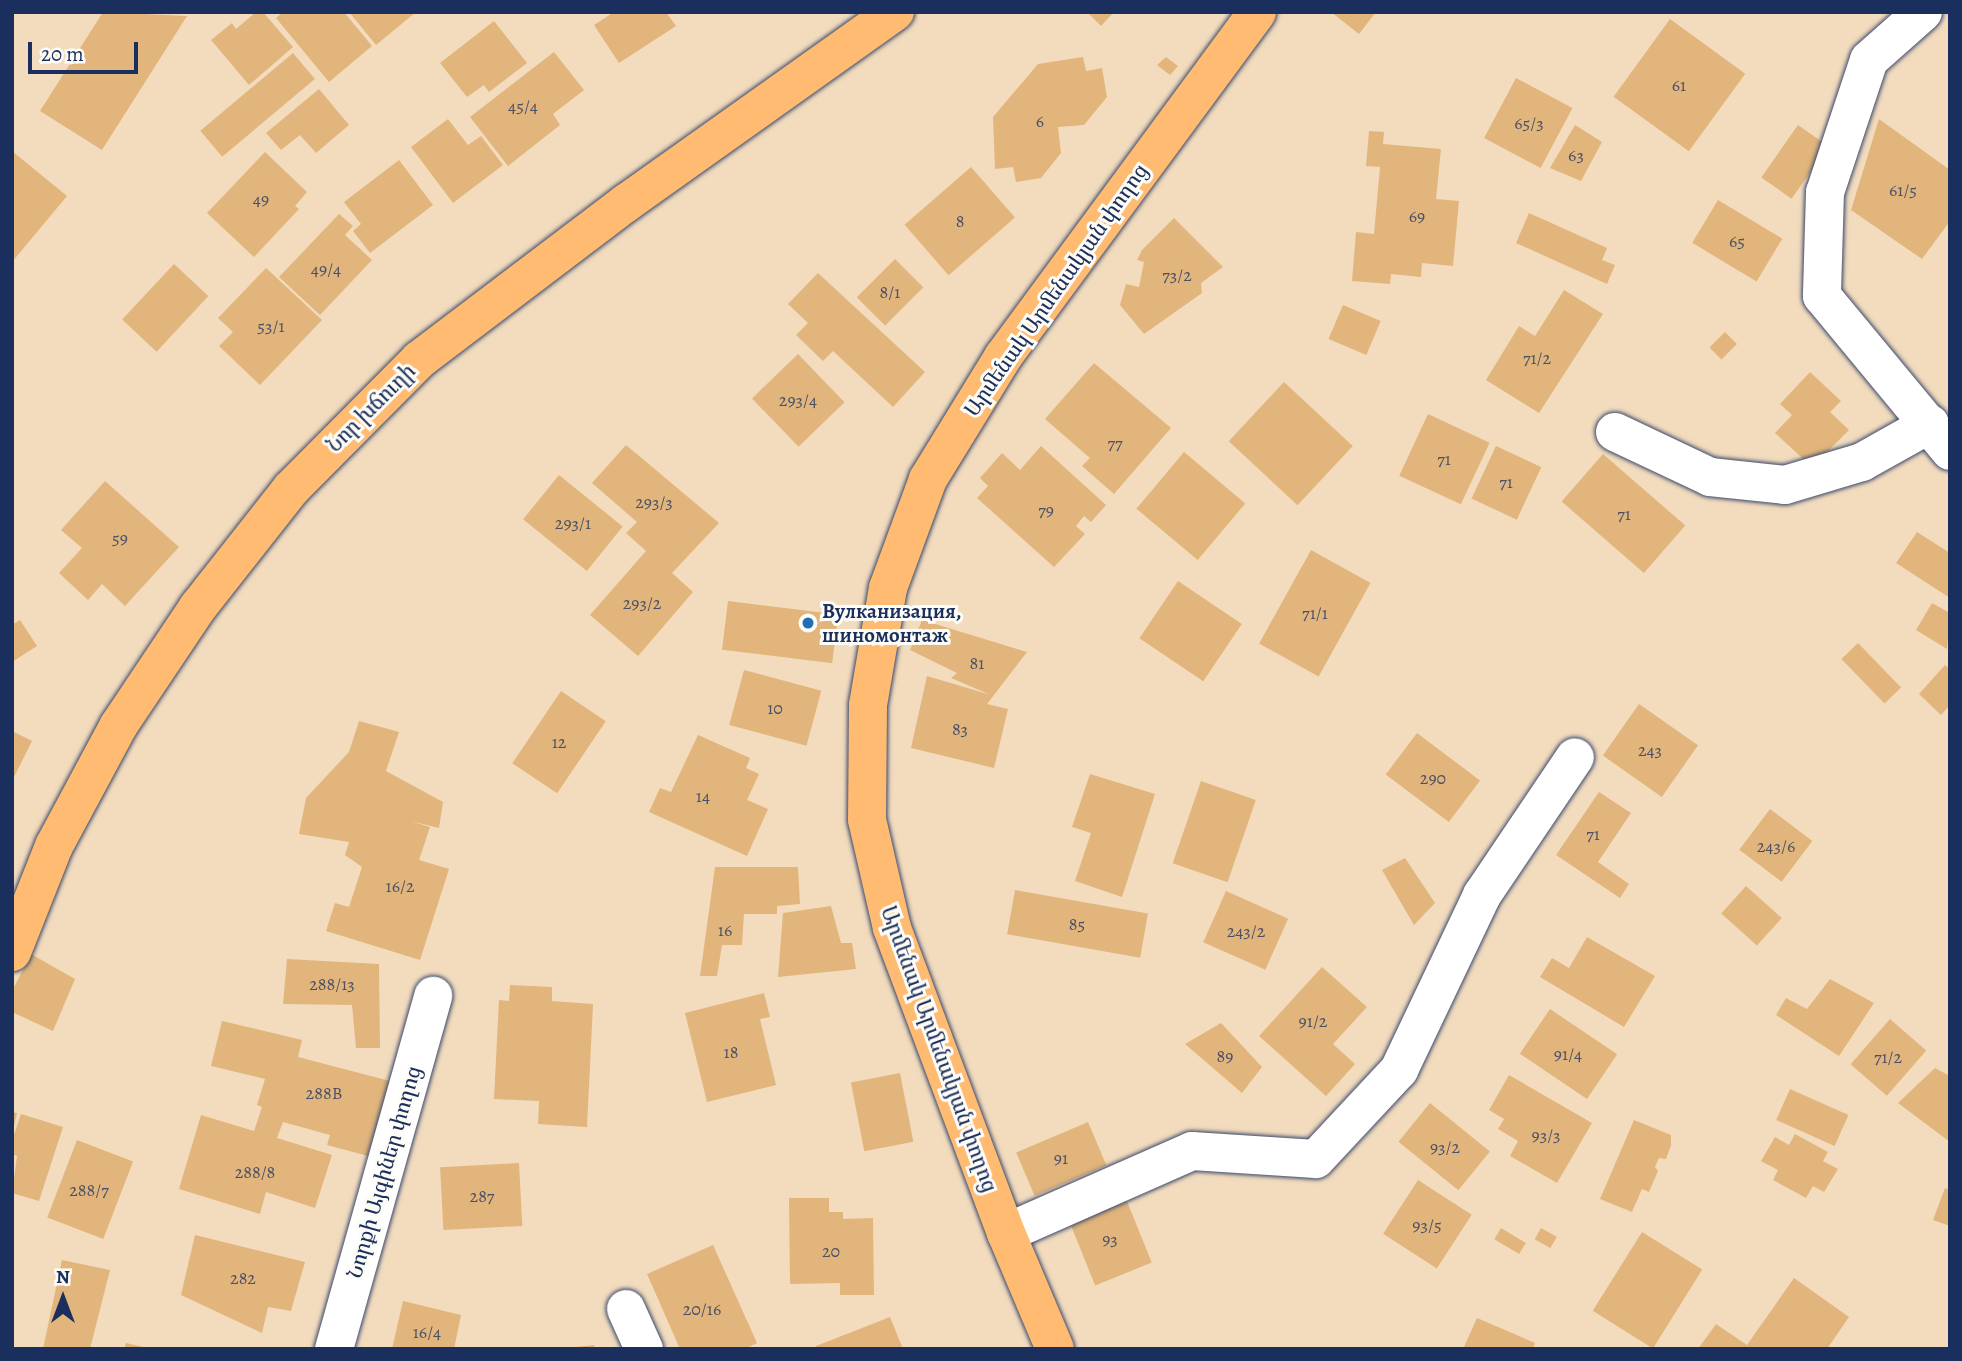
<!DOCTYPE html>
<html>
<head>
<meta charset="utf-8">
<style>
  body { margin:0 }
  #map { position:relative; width:1962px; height:1361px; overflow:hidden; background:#f3dcbe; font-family:Alegreya,"Noto Serif Armenian",serif }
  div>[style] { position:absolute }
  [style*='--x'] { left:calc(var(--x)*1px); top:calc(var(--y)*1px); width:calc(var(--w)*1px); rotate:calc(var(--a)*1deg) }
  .building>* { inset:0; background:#e1b57c; transform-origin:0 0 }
  .roads { filter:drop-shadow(0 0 2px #3b496c) drop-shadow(0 0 2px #3b496c) }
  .minor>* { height:38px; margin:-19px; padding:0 19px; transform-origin:19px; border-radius:19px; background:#fff }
  .major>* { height:38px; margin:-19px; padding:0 19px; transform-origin:19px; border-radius:19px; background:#febb71 }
  .dots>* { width:19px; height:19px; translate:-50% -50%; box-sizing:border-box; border:4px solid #fdfcf7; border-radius:50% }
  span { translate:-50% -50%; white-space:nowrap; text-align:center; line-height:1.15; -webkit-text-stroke:6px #fdfcf7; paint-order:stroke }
  .number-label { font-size:18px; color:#4c5066 }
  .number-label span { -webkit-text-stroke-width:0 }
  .street-label { font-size:21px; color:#1b2f5e }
  .poi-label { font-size:21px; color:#1b2f5e; font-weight:700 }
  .left { translate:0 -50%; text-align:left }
  .frame { position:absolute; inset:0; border:14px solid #1b2f5e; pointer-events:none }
  .north { position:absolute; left:28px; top:1263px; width:70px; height:70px; -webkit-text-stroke:5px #fdfcf7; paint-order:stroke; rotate:0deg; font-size:19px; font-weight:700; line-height:28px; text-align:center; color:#1b2f5e }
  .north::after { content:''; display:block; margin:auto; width:24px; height:32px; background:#1b2f5e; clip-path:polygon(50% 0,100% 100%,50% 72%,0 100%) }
  .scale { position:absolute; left:28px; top:42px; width:110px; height:32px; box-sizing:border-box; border:4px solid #1b2f5e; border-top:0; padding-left:9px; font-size:21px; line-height:24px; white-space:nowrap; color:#1b2f5e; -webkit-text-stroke:5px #fdfcf7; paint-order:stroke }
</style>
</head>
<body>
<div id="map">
  <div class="building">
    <i style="clip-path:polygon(103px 12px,187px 16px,102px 150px,40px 111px)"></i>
    <i style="clip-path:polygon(256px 12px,263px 12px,293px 47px,249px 85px,211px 40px,232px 23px,236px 29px)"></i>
    <i style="clip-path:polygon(283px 12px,344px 12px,372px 46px,329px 82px,276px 18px)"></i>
    <i style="clip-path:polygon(349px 12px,416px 12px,376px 45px)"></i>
    <i style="clip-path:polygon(614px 12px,666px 12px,676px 26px,619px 63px,594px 25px)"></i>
    <i style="clip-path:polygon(1087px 12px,1114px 12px,1101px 26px)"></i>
    <i style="clip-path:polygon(1331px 12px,1376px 12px,1359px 34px)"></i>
    <i style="left:1670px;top:19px;width:93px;height:96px;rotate:36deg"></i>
    <i style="clip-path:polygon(494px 21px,527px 63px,489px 92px,484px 85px,467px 97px,440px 63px)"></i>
    <i style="clip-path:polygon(554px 52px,584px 90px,553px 114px,560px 125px,508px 166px,470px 117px)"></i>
    <i style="left:293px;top:53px;width:34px;height:121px;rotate:50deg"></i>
    <i style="clip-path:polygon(1083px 57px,1086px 71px,1102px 68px,1107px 97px,1084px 125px,1058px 127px,1061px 153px,1041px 178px,1016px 182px,1013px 167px,995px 169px,993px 117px,1038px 64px)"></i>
    <i style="clip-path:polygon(1166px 57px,1178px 66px,1170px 75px,1157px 65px)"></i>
    <i style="left:1516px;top:78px;width:64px;height:68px;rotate:28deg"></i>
    <i style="clip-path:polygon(319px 89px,349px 125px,316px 153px,300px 135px,281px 150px,266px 133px)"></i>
    <i style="clip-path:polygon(448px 119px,468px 145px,481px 136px,503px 165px,453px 203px,411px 147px)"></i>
    <i style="clip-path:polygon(1879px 119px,1950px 170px,1950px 221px,1922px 259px,1851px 210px)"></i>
    <i style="clip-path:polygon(1575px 125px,1602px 142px,1581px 181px,1550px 168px)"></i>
    <i style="left:1798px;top:125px;width:37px;height:64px;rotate:35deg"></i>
    <i style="clip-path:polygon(1369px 131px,1384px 132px,1383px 144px,1441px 149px,1436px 199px,1459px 201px,1453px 266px,1422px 263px,1421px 277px,1391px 274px,1390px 284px,1352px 281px,1356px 232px,1374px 234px,1380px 167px,1366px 166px)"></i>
    <i style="clip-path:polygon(12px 151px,67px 196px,12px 262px)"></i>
    <i style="clip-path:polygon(265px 152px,307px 192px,295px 206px,299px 209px,254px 257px,207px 213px)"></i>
    <i style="clip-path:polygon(399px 160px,433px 205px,370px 253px,353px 231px,361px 224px,344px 202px)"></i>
    <i style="left:971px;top:167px;width:67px;height:88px;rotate:49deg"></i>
    <i style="left:1718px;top:200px;width:75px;height:50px;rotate:31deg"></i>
    <i style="clip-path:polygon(1529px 213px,1607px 248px,1602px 260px,1615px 265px,1607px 284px,1516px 243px)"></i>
    <i style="clip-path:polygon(339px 214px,353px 226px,345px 235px,372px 260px,320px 315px,279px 277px)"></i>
    <i style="clip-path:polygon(1174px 218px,1223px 267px,1201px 283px,1202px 293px,1144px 334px,1120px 305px,1126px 284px,1139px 287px,1144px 262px,1137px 260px,1142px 250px)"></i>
    <i style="left:895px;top:259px;width:40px;height:54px;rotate:45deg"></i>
    <i style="left:174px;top:264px;width:47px;height:76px;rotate:43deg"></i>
    <i style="clip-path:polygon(266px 268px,322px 320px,260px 385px,219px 346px,233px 332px,218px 318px)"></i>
    <i style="clip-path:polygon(818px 273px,925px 372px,893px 407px,833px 351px,823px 361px,796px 335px,808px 323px,788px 304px)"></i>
    <i style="clip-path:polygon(1564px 290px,1603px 314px,1539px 413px,1486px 380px,1519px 326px,1535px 336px)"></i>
    <i style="left:1343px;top:305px;width:41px;height:37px;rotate:23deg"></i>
    <i style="left:1725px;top:332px;width:17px;height:22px;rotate:45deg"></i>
    <i style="left:798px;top:354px;width:67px;height:64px;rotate:46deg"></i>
    <i style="clip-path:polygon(1094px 363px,1171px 428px,1114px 494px,1082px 466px,1090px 458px,1045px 419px)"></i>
    <i style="clip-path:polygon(1810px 372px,1841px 401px,1830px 412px,1849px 430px,1812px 467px,1775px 433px,1792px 415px,1780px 404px)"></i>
    <i style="left:1284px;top:382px;width:94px;height:81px;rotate:43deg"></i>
    <i style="left:1428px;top:414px;width:68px;height:68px;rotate:25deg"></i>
    <i style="clip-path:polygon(626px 445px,719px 523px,672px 573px,693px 592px,638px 656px,590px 615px,646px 551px,626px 533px,637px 522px,592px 483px)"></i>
    <i style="clip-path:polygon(1041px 446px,1106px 505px,1091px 522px,1084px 516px,1076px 526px,1085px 534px,1054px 567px,977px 498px,988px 486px,980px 478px,1002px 453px,1020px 470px)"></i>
    <i style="left:1496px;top:446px;width:50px;height:58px;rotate:25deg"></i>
    <i style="left:1184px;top:452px;width:80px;height:74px;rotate:40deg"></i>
    <i style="left:1603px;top:454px;width:109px;height:63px;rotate:41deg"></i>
    <i style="left:559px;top:475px;width:82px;height:57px;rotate:39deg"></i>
    <i style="clip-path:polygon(105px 481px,179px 547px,125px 606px,102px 584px,88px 600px,59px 573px,82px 548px,61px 530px)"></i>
    <i style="clip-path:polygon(1917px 532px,1950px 553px,1950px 598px,1896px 563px)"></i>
    <i style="left:1311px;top:550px;width:68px;height:107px;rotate:29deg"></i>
    <i style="left:1178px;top:581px;width:77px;height:69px;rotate:34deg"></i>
    <i style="left:728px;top:601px;width:111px;height:49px;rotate:7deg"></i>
    <i style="clip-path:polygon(1932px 603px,1950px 613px,1947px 649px,1916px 630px)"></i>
    <i style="clip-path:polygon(20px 620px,37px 646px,12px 662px,12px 625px)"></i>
    <i style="clip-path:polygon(922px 620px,1027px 652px,987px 704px,1008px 709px,994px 768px,911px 748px,927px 676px,991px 695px,951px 678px,957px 673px,910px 650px)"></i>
    <i style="left:1858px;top:643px;width:62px;height:23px;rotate:46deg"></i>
    <i style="clip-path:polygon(1945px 665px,1950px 669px,1950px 705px,1941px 715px,1919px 694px)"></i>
    <i style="left:744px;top:670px;width:80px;height:57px;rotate:15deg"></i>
    <i style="left:561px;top:691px;width:54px;height:87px;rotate:34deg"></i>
    <i style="left:1639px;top:704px;width:72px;height:63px;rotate:35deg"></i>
    <i style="clip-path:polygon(359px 721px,399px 732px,386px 771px,443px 802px,439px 828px,410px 821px,430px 827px,419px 860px,449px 869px,420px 960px,326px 931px,335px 903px,349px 907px,362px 867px,345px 855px,349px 842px,299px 834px,306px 798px,349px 752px)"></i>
    <i style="clip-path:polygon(12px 731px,32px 741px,12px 781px)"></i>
    <i style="left:1417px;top:733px;width:79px;height:52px;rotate:37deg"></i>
    <i style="clip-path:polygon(698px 735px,750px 758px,746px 768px,759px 774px,747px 800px,768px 809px,747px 856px,649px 812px,660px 788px,671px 792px)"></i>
    <i style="clip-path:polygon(1090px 774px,1155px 794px,1122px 897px,1075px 881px,1091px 833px,1072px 827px)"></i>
    <i style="left:1201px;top:781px;width:58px;height:87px;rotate:19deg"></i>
    <i style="clip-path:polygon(1599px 792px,1631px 813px,1598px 862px,1629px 884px,1620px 898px,1556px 855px)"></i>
    <i style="left:1770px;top:809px;width:53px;height:51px;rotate:37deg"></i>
    <i style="clip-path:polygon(1405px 858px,1435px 903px,1414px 925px,1382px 870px)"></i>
    <i style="clip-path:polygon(715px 867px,798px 867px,800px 904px,777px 906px,777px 914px,744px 914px,742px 945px,722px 945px,717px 976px,700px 976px)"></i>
    <i style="left:1746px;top:886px;width:48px;height:37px;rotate:42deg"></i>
    <i style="left:1015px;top:890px;width:135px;height:45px;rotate:10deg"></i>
    <i style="left:1226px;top:891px;width:68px;height:56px;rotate:24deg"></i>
    <i style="clip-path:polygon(831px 906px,841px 943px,852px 943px,856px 969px,778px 977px,783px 913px)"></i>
    <i style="clip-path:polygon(1587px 937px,1655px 976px,1624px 1027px,1540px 977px,1552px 958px,1569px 968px)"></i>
    <i style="clip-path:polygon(31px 954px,75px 979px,53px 1031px,12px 1012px,12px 991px)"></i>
    <i style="clip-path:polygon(287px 959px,379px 964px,380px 1048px,356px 1048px,352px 1005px,283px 1004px)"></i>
    <i style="clip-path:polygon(1322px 967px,1367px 1007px,1333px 1044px,1355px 1064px,1326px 1096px,1259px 1036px)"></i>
    <i style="clip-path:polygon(1830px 979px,1874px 1003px,1839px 1056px,1776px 1015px,1786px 998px,1807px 1009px)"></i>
    <i style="clip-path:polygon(510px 985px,552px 987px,552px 1001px,593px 1004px,587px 1127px,538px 1124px,539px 1101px,494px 1099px,499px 1000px,509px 1001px)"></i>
    <i style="clip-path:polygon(764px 993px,770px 1017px,760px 1019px,776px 1085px,707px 1102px,685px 1013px)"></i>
    <i style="left:1550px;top:1009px;width:81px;height:54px;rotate:34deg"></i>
    <i style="left:1890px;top:1019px;width:48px;height:60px;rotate:41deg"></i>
    <i style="clip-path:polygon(222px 1021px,302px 1040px,298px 1057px,390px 1081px,368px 1156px,327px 1145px,330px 1135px,283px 1122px,277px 1138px,332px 1155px,315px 1208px,266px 1192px,260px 1214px,179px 1189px,201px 1115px,254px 1131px,262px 1107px,257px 1105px,265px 1079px,211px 1066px)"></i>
    <i style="clip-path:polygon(1221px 1023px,1262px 1067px,1242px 1093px,1185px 1044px)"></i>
    <i style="clip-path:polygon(1935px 1068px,1950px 1076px,1950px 1142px,1898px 1103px)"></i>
    <i style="left:900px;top:1073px;width:70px;height:50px;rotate:79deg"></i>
    <i style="clip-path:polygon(1509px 1075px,1592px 1123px,1557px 1183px,1510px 1156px,1518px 1141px,1498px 1129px,1504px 1119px,1489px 1110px)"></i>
    <i style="left:1790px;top:1089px;width:64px;height:34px;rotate:24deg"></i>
    <i style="left:1430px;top:1103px;width:77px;height:50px;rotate:39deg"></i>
    <i style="clip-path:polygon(12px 1112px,17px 1113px,13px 1130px,12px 1130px)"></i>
    <i style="clip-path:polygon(21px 1114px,63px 1127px,39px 1201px,12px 1193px,17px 1156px,12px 1154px,12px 1141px)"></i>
    <i style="clip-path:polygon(1634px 1120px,1671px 1135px,1671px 1145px,1666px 1159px,1659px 1158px,1655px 1167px,1658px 1171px,1649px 1192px,1642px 1189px,1632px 1212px,1600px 1199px)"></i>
    <i style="left:1088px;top:1122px;width:47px;height:78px;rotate:67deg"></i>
    <i style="clip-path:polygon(1795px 1134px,1828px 1152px,1823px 1161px,1838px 1169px,1824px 1192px,1813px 1186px,1806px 1198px,1773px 1180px,1778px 1170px,1761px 1161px,1775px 1137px,1789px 1145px)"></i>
    <i style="left:77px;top:1140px;width:60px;height:83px;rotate:21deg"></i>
    <i style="left:519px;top:1163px;width:63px;height:79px;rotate:87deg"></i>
    <i style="left:1418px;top:1180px;width:64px;height:64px;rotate:33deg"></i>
    <i style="clip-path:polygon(1945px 1188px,1950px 1190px,1950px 1226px,1933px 1220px)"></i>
    <i style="left:1124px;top:1194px;width:74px;height:61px;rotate:68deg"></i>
    <i style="clip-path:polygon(789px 1198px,829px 1198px,829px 1212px,843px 1212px,843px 1219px,873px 1218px,874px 1295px,840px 1295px,840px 1283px,790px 1284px)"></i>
    <i style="left:1501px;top:1228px;width:29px;height:13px;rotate:31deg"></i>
    <i style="left:1541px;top:1228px;width:18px;height:13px;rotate:29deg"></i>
    <i style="left:1642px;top:1232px;width:71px;height:93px;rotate:32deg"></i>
    <i style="clip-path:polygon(195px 1235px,305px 1262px,291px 1311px,268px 1307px,262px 1333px,181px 1295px)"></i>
    <i style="clip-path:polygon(713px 1245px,757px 1343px,745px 1349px,680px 1349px,647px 1274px)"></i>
    <i style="clip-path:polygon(62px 1260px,110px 1270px,90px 1349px,43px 1349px)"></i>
    <i style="clip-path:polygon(1794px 1278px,1849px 1317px,1827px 1349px,1698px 1349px,1716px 1324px,1747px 1345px)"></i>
    <i style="clip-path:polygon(403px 1301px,461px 1315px,454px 1349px,392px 1349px)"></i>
    <i style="clip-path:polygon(890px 1317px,903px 1349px,817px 1349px,816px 1346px)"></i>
    <i style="clip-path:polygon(1477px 1318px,1535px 1343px,1533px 1349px,1463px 1349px)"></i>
    <i style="clip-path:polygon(126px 1343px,148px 1348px,148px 1349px,124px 1349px)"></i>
    <i style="clip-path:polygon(594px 1345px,595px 1349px,575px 1349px,575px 1347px)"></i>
  </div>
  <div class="roads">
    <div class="minor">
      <i style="--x:1923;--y:12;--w:72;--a:138.4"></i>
      <i style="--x:1869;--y:60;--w:139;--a:108.4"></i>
      <i style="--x:1825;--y:192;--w:104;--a:91.7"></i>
      <i style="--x:1822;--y:296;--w:201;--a:50.4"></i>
      <i style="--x:1615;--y:432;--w:105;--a:25.3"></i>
      <i style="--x:1710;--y:477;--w:75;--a:6.1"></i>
      <i style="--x:1785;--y:485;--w:80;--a:-16.6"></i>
      <i style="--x:1862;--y:462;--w:78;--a:-29.2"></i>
      <i style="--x:1006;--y:1233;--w:203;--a:-23.8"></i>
      <i style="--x:1192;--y:1151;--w:124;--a:3.7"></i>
      <i style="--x:1316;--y:1159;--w:122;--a:-47"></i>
      <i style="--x:1399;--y:1070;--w:194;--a:-64.6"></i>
      <i style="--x:1482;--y:895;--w:166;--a:-56"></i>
      <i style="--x:626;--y:1309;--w:44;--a:65.8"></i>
      <i style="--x:334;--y:1349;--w:367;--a:-74.3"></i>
    </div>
    <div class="major">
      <i style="--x:12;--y:952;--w:114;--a:-68.4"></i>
      <i style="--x:54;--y:846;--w:137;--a:-61.8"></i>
      <i style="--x:119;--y:725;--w:142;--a:-56.2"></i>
      <i style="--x:198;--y:607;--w:150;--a:-51.8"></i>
      <i style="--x:291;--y:489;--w:182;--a:-45.2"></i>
      <i style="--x:419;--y:360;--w:260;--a:-37.2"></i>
      <i style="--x:626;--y:203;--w:330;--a:-35.4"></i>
      <i style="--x:1055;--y:1349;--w:126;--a:-112.9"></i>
      <i style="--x:1006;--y:1233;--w:326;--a:-110.5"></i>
      <i style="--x:892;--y:928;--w:111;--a:-103"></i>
      <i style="--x:867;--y:820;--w:115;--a:-89.5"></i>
      <i style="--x:868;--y:705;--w:119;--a:-80.3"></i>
      <i style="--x:888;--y:588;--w:116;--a:-69.8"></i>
      <i style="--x:928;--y:479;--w:143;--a:-58.4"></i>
      <i style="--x:1003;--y:357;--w:428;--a:-53.6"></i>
    </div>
  </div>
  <div class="dots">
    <i style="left:808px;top:623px;background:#1f6fb2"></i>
  </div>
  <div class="number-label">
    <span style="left:1679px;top:85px">61</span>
    <span style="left:523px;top:106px">45/4</span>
    <span style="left:1040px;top:121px">6</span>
    <span style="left:1529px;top:123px">65/3</span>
    <span style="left:1576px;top:155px">63</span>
    <span style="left:1903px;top:190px">61/5</span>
    <span style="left:261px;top:199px">49</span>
    <span style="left:1417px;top:216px">69</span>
    <span style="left:960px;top:221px">8</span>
    <span style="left:1737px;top:241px">65</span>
    <span style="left:326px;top:269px">49/4</span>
    <span style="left:1177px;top:275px">73/2</span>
    <span style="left:890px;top:292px">8/1</span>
    <span style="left:271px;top:326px">53/1</span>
    <span style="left:1537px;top:358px">71/2</span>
    <span style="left:798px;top:400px">293/4</span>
    <span style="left:1115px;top:443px">77</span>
    <span style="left:1444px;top:459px">71</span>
    <span style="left:1506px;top:482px">71</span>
    <span style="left:654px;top:502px">293/3</span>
    <span style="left:1046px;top:510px">79</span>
    <span style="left:1624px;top:514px">71</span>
    <span style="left:573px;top:523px">293/1</span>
    <span style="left:120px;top:538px">59</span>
    <span style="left:642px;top:603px">293/2</span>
    <span style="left:1315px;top:613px">71/1</span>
    <span style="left:977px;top:663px">81</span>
    <span style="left:775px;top:708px">10</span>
    <span style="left:960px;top:729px">83</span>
    <span style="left:559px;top:742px">12</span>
    <span style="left:1650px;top:750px">243</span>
    <span style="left:1433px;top:778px">290</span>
    <span style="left:703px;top:796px">14</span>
    <span style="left:1593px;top:834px">71</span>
    <span style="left:1776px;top:846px">243/6</span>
    <span style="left:400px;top:886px">16/2</span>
    <span style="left:1077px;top:924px">85</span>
    <span style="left:725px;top:930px">16</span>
    <span style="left:1246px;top:931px">243/2</span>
    <span style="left:332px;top:984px">288/13</span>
    <span style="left:1313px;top:1021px">91/2</span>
    <span style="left:731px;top:1052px">18</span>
    <span style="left:1568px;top:1054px">91/4</span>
    <span style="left:1225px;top:1056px">89</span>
    <span style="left:1888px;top:1057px">71/2</span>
    <span style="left:324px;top:1093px">288B</span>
    <span style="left:1546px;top:1135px">93/3</span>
    <span style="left:1445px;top:1147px">93/2</span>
    <span style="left:1061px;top:1158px">91</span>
    <span style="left:255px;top:1172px">288/8</span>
    <span style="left:89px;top:1190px">288/7</span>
    <span style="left:482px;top:1196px">287</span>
    <span style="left:1427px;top:1225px">93/5</span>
    <span style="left:1110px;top:1239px">93</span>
    <span style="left:831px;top:1251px">20</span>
    <span style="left:243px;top:1278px">282</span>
    <span style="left:702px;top:1309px">20/16</span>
    <span style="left:427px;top:1332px">16/4</span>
  </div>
  <div class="street-label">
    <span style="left:1056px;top:290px;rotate:-55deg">Արմենակ Արմենակյան փողոց</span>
    <span style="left:371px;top:408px;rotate:-45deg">Նոր խճուղի</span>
    <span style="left:939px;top:1049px;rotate:70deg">Արմենակ Արմենակյան փողոց</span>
    <span style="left:384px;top:1172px;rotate:-74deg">Նորքի Այգիներ փողոց</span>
  </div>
  <div class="poi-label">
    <span class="left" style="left:822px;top:623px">Вулканизация,<br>шиномонтаж</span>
  </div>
  <div class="frame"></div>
  <div class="north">N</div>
  <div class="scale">20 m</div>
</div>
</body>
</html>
